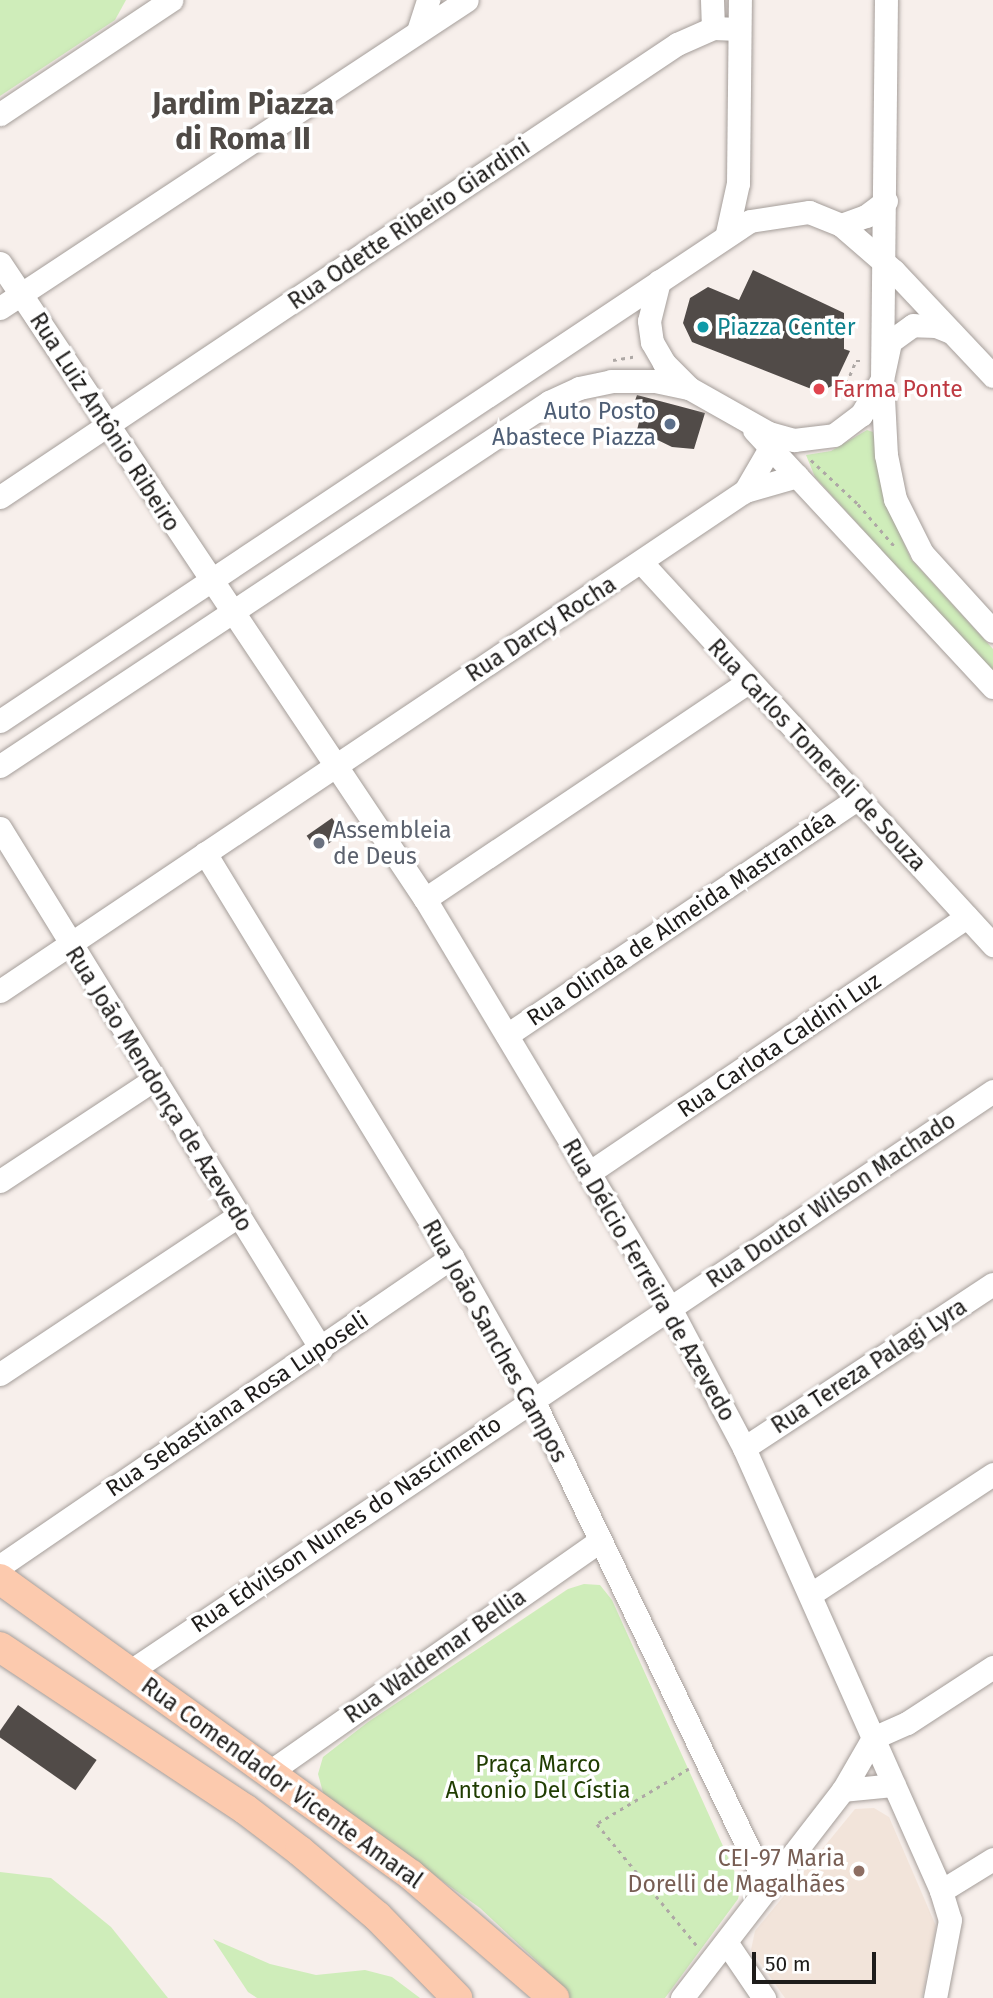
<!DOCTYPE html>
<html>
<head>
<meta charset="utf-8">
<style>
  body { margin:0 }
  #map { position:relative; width:993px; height:1998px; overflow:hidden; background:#f7efeb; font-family:"Fira Sans",sans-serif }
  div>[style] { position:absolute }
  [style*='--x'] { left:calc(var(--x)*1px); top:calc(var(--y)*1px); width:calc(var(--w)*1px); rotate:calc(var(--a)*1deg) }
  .built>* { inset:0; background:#f2e4da }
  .green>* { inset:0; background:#cfedba }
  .building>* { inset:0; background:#514b48; transform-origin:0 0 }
  .path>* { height:2.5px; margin-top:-1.25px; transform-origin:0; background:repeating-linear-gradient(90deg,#aea8a5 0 3.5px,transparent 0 8.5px) }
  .roads { filter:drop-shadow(0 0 2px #a59e9a) drop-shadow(0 0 2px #a59e9a) }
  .minor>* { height:23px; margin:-11.5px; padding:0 11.5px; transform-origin:11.5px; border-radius:11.5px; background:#fff }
  .major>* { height:30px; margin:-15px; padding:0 15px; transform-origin:15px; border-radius:15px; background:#fccaae }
  .dots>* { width:19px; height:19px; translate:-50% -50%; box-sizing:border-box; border:4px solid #fff; border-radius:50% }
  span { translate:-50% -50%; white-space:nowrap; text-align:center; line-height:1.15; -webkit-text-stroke:7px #fff; paint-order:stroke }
  .street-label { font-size:23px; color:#1e1c1a }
  .culture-label { font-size:23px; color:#0d838f }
  .left { translate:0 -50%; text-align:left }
  .health-label { font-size:23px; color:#be3a42 }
  .service-label { font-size:23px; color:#4e5e75 }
  .right { translate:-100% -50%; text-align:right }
  .worship-label { font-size:23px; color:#5b616d }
  .park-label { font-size:23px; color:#1f3c00 }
  .education-label { font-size:23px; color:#785e54 }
  .district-label { font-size:30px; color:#4f4a46; font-weight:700 }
  .scale { position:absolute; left:752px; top:1952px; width:124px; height:32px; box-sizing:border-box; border:4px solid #1e1c1a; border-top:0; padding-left:9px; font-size:21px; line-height:24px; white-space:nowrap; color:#1e1c1a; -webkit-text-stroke:5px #fff; paint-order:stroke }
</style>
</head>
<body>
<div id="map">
  <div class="built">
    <i style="clip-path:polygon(874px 1808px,889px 1817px,936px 1926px,922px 1998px,785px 1998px,751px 1950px,755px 1931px,855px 1809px)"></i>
  </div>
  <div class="green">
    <i style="clip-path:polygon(0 0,126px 0,115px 20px,0 96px)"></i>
    <i style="clip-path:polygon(867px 430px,873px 432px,887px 505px,911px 559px,993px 649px,993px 672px,815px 477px,806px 455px,831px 451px)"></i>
    <i style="clip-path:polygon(584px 1584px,600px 1585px,612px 1600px,741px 1886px,738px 1899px,665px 1998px,569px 1998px,541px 1965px,480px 1908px,324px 1796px,318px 1774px,323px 1757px,368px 1722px,568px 1589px)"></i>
    <i style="clip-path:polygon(0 1872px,51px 1878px,111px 1927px,168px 1998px,0 1998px)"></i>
    <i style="clip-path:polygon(213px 1939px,270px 1964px,316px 1975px,365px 1970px,392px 1977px,420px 1998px,257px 1998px,248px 1992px)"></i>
  </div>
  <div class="building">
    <i style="clip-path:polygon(753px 270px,844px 313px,844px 349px,850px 351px,834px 385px,819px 392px,692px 342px,683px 323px,690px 298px,708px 287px,739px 300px)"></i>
    <i style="clip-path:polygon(637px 395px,705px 413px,694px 449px,672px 447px,637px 430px,640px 418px,630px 415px)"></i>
    <i style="left:332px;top:818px;width:19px;height:31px;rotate:55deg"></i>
    <i style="left:18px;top:1705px;width:96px;height:37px;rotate:35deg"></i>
  </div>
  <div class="path">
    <i style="--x:613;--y:360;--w:25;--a:-9"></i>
    <i style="--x:848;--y:399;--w:9;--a:-122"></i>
    <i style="--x:843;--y:391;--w:33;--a:-67"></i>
    <i style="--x:856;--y:361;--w:7;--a:0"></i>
    <i style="--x:811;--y:460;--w:64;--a:43.1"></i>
    <i style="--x:858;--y:504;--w:58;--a:49.2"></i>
    <i style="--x:689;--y:1769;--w:107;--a:149.1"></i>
    <i style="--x:597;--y:1824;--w:159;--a:50.6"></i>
  </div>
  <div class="roads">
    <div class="minor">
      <i style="--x:712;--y:0;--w:28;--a:88"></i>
      <i style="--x:418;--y:31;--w:33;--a:-72"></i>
      <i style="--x:0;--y:114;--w:206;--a:-33.7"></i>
      <i style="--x:841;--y:225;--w:27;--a:-20"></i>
      <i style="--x:866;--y:216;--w:25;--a:-37"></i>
      <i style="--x:727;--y:233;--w:51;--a:-77.6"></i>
      <i style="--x:738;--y:183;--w:183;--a:-89.4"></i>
      <i style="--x:0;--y:263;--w:765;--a:56.25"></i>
      <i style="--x:425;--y:899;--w:477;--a:59.1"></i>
      <i style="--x:670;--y:1308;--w:158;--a:62.1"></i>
      <i style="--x:744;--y:1448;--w:485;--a:66"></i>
      <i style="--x:941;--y:1891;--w:30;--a:73"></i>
      <i style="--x:950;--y:1920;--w:79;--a:100.9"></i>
      <i style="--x:659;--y:281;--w:41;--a:104"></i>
      <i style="--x:649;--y:321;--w:21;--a:82"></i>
      <i style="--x:652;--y:342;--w:24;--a:60"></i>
      <i style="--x:664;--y:363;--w:35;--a:45"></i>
      <i style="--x:689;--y:388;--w:92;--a:29.4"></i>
      <i style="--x:769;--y:433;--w:26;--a:16"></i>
      <i style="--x:794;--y:440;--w:40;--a:-7.1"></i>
      <i style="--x:834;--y:435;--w:34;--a:-37"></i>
      <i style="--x:861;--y:415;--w:42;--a:-59.7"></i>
      <i style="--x:882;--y:379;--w:379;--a:-89.4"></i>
      <i style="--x:0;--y:308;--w:559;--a:-33.41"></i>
      <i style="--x:951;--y:332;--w:16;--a:-158"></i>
      <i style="--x:936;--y:326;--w:23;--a:-178"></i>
      <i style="--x:913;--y:325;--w:29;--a:144"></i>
      <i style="--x:890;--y:342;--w:38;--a:102"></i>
      <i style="--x:882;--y:379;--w:76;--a:87"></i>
      <i style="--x:886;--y:455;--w:45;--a:78.4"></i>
      <i style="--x:895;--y:499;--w:60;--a:63.4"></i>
      <i style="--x:922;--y:553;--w:105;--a:47.7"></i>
      <i style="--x:754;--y:430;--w:351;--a:47.1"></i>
      <i style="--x:745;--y:491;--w:50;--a:-59.8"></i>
      <i style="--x:0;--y:497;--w:815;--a:-33.79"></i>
      <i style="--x:677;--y:44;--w:39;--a:-24"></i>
      <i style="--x:713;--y:28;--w:26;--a:2"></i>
      <i style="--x:642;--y:563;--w:519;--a:47.42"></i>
      <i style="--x:0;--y:721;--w:901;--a:-33.69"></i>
      <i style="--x:750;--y:221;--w:60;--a:-8.7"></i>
      <i style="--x:809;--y:212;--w:35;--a:22"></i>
      <i style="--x:841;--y:225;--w:70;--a:41"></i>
      <i style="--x:894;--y:271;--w:144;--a:46.7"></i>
      <i style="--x:0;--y:766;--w:659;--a:-33.55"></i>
      <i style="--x:549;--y:402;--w:33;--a:-25"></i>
      <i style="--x:579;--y:388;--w:33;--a:-12"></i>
      <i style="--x:611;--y:381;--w:44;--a:0"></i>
      <i style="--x:655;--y:381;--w:35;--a:12"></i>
      <i style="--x:0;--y:828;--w:612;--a:58.36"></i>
      <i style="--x:205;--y:853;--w:474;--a:58.6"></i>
      <i style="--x:452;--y:1257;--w:164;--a:60.5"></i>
      <i style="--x:533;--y:1400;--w:540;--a:64.34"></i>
      <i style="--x:425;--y:899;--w:389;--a:-33.9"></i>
      <i style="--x:0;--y:991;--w:897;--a:-33.87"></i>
      <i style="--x:745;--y:491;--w:54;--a:-16.1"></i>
      <i style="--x:507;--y:1035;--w:421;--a:-34"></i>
      <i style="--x:590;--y:1172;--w:455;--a:-34.1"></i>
      <i style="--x:0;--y:1181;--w:183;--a:-33.4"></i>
      <i style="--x:0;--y:1374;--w:286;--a:-33.6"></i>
      <i style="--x:744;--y:1448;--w:298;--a:-33.4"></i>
      <i style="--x:0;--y:1566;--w:548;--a:-34.36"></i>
      <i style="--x:811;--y:1594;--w:218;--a:-33.4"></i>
      <i style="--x:129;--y:1672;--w:1041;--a:-33.92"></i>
      <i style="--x:271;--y:1771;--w:401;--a:-35"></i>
      <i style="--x:843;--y:1790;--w:51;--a:-5.6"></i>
      <i style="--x:941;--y:1891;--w:61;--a:-31.6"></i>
      <i style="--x:726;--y:1942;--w:68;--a:55.8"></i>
      <i style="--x:682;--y:1998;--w:263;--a:-52.3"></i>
      <i style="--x:843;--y:1790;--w:60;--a:-60"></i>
      <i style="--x:873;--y:1738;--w:37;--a:-24"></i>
      <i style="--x:907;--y:1723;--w:103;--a:-33.1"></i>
    </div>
    <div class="major">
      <i style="--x:0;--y:1579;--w:506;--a:35.76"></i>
      <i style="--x:411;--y:1875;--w:189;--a:40.7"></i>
      <i style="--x:0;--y:1647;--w:294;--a:33.5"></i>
      <i style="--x:245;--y:1809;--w:69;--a:37.4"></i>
      <i style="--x:300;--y:1851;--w:101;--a:40.2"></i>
      <i style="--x:377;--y:1916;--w:115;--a:45.7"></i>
    </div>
  </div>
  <div class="dots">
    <i style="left:703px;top:327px;background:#0f9aa8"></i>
    <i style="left:819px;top:389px;background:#e0444e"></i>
    <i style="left:670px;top:424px;background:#5c6f8a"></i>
    <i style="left:319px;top:843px;background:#6b7280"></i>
    <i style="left:859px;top:1871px;background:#8d6e63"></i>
  </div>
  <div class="street-label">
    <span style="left:409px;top:224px;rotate:-34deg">Rua Odette Ribeiro Giardini</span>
    <span style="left:105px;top:422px;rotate:57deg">Rua Luiz Antônio Ribeiro</span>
    <span style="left:541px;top:629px;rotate:-33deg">Rua Darcy Rocha</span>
    <span style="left:817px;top:755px;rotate:47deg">Rua Carlos Tomereli de Souza</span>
    <span style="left:681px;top:918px;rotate:-34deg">Rua Olinda de Almeida Mastrandéa</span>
    <span style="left:779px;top:1045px;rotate:-34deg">Rua Carlota Caldini Luz</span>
    <span style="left:159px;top:1089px;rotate:58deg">Rua João Mendonça de Azevedo</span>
    <span style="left:831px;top:1200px;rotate:-34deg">Rua Doutor Wilson Machado</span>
    <span style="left:649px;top:1280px;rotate:60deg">Rua Délcio Ferreira de Azevedo</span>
    <span style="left:495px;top:1341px;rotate:61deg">Rua João Sanches Campos</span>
    <span style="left:869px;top:1366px;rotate:-33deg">Rua Tereza Palagi Lyra</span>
    <span style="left:237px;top:1404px;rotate:-34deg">Rua Sebastiana Rosa Luposeli</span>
    <span style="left:346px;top:1524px;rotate:-34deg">Rua Edvilson Nunes do Nascimento</span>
    <span style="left:435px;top:1656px;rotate:-35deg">Rua Waldemar Bellia</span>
    <span style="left:282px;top:1783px;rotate:36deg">Rua Comendador Vicente Amaral</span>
  </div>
  <div class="culture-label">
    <span class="left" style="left:717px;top:327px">Piazza Center</span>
  </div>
  <div class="health-label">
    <span class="left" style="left:833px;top:389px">Farma Ponte</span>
  </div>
  <div class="service-label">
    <span class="right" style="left:656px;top:424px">Auto Posto<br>Abastece Piazza</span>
  </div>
  <div class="worship-label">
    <span class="left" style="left:333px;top:843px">Assembleia<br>de Deus</span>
  </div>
  <div class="park-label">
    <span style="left:538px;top:1777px">Praça Marco<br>Antonio Del Cístia</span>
  </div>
  <div class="education-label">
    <span class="right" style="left:845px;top:1871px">CEI-97 Maria<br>Dorelli de Magalhães</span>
  </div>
  <div class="district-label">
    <span style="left:243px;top:121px">Jardim Piazza<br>di Roma II</span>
  </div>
  <div class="scale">50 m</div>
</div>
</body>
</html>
